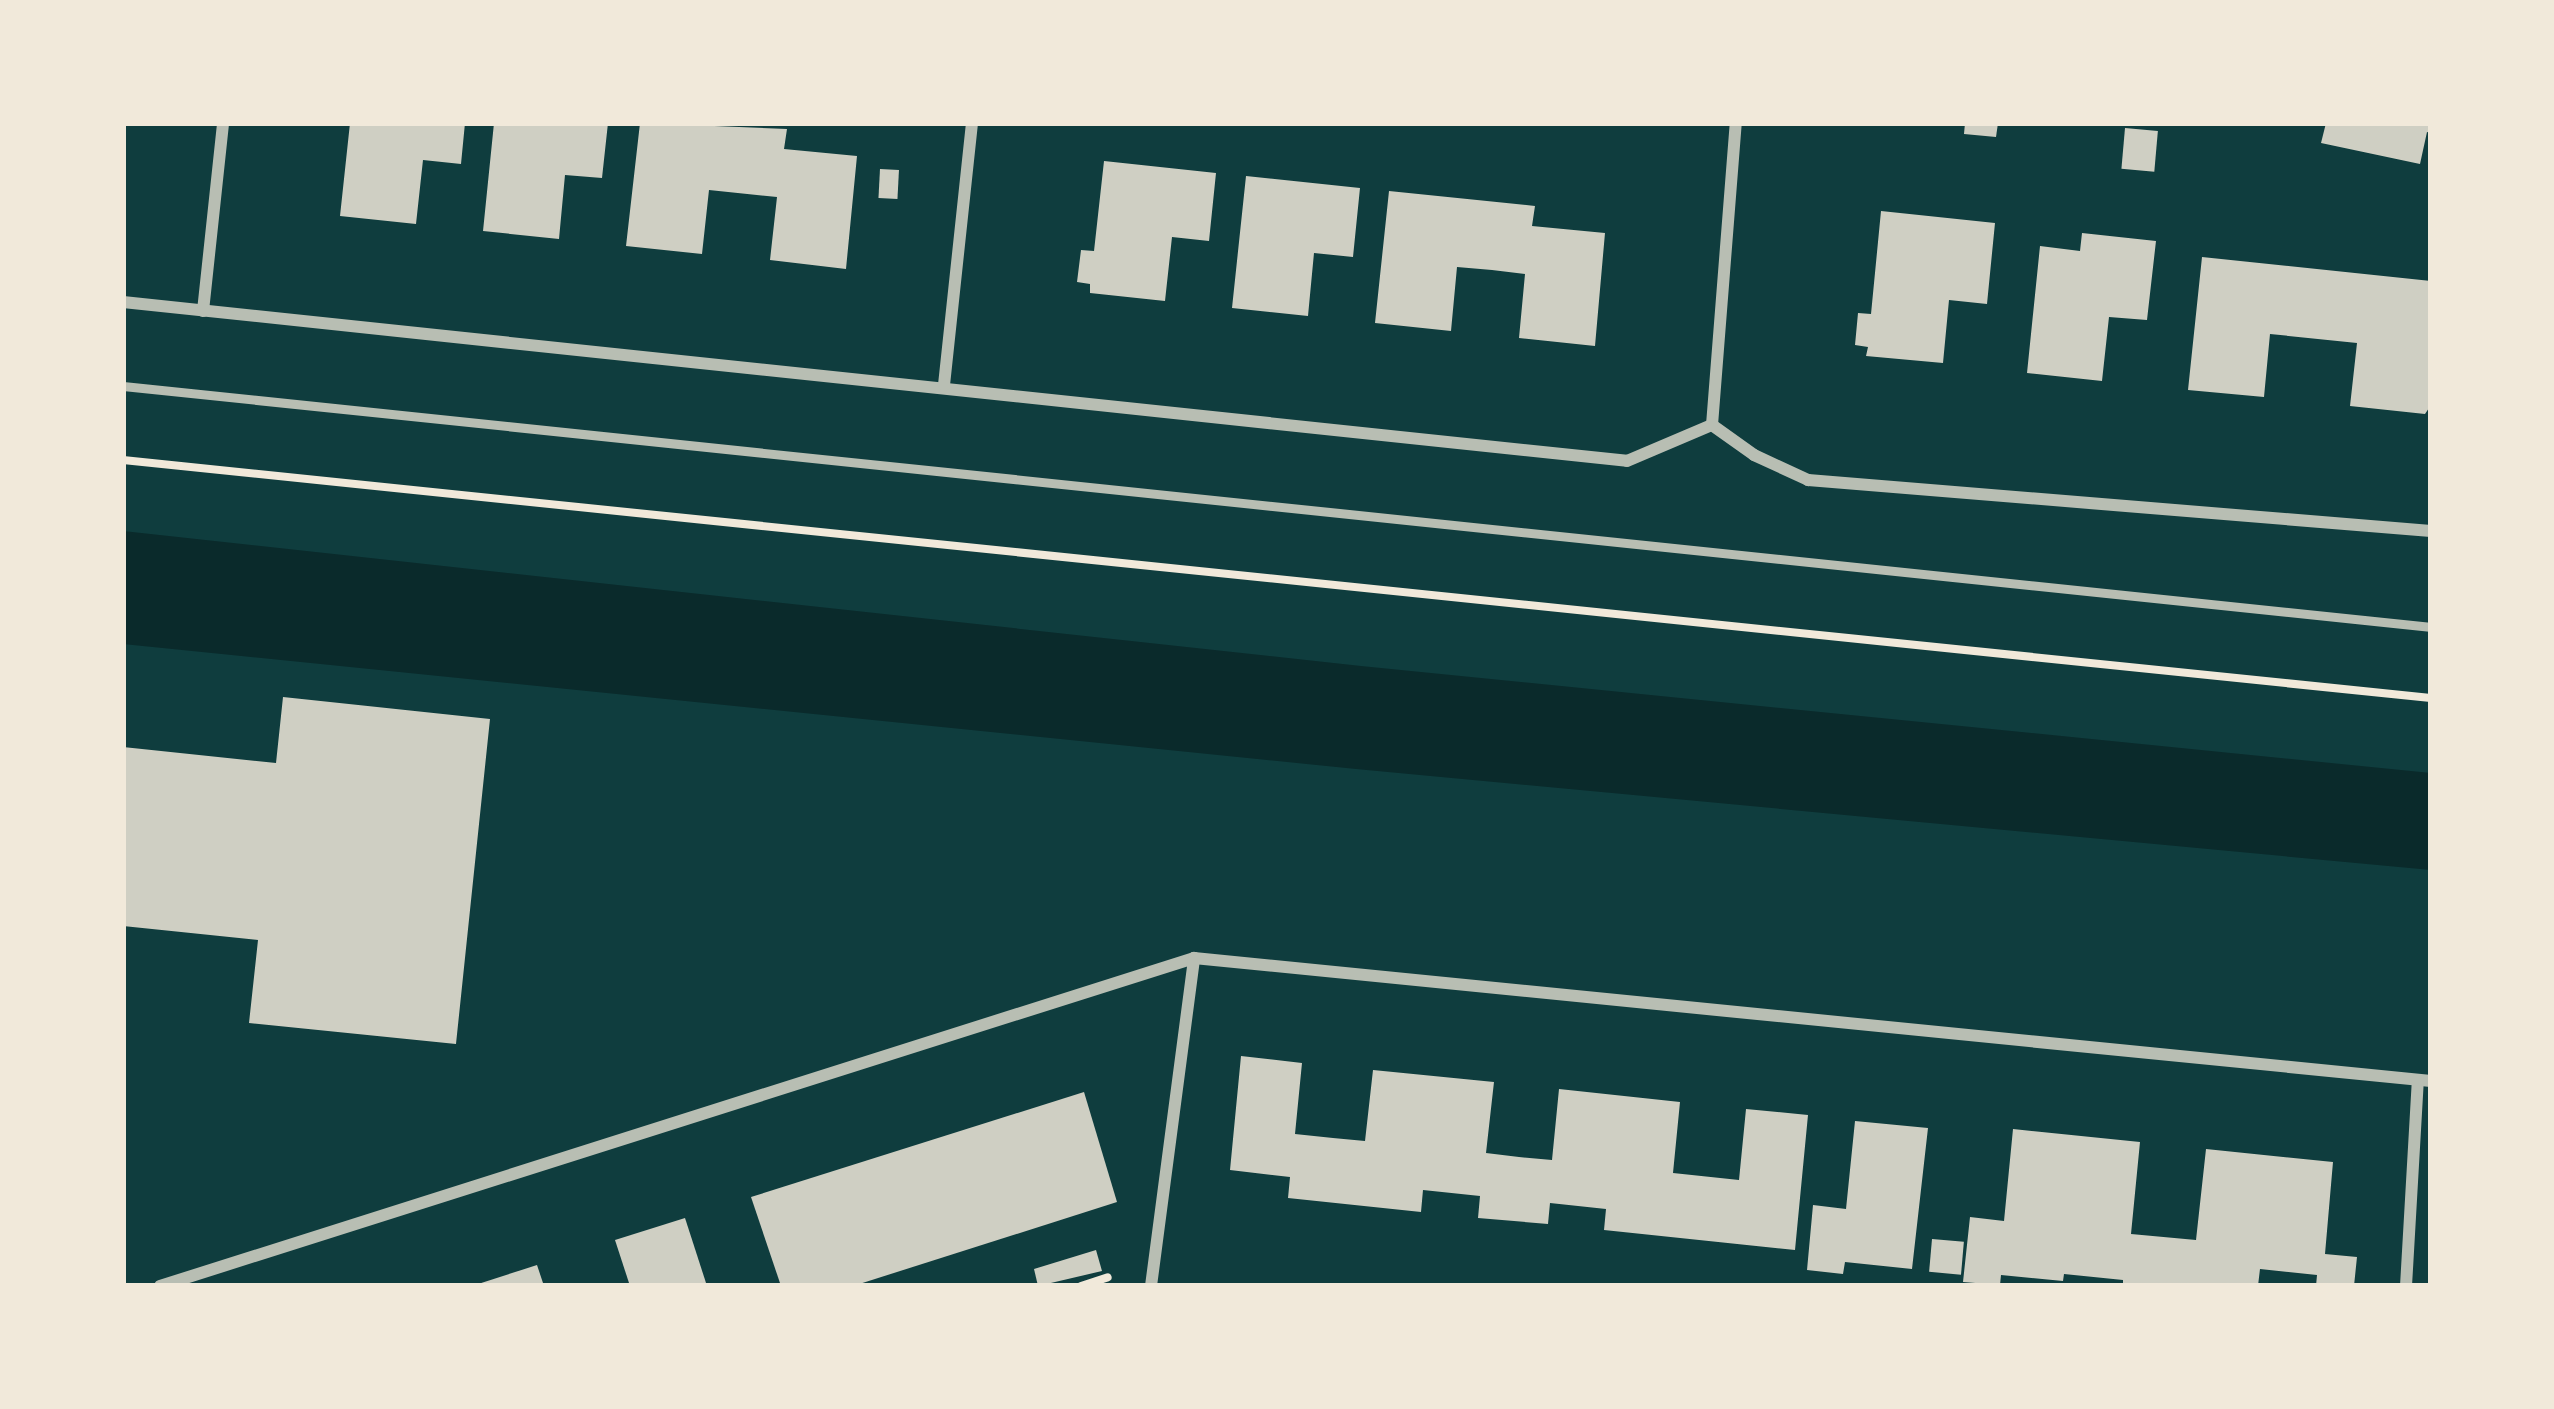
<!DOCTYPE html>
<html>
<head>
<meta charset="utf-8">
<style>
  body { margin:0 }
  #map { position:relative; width:2554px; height:1409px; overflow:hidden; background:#0f3d3e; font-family:Poppins,sans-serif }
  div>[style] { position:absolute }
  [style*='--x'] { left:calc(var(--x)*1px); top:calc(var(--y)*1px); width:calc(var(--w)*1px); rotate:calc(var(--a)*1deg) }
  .water>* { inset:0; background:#0a2a2b }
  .building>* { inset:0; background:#cfcfc3; transform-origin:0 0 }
  .path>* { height:8px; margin:-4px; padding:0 4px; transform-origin:4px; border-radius:4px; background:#f1e9da }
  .service>* { height:9px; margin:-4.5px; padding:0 4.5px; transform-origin:4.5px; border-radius:4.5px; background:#b8beb3 }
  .minor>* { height:12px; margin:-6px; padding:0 6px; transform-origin:6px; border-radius:6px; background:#b8beb3 }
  span { translate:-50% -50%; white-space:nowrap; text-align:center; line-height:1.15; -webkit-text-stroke:9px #f1e9da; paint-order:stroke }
  .frame { position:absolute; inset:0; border:126px solid #f1e9da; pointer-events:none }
</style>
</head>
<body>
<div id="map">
  <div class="water">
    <i style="clip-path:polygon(123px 531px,1361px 666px,2431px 773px,2431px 870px,1356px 769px,123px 644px)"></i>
  </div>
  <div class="building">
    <i style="clip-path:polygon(350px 123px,465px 123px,461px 164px,423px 160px,416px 224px,340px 216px)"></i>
    <i style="clip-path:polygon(494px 123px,608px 123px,602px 178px,565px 175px,559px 239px,483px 231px)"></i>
    <i style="clip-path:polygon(640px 123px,787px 129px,784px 149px,857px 156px,846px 269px,770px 260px,777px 197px,709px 190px,702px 254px,626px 246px)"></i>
    <i style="clip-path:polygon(1965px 123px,1998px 123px,1996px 137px,1964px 134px)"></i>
    <i style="clip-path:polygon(2326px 123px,2431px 123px,2431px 133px,2427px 132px,2420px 164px,2321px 143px)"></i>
    <i style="left:2125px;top:128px;width:33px;height:41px;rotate:5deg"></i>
    <i style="clip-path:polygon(1104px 161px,1216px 173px,1209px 241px,1172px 237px,1165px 301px,1090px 293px,1090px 284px,1077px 282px,1081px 250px,1094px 251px)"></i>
    <i style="left:880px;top:169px;width:19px;height:29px;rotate:3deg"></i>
    <i style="clip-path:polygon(1246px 176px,1360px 188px,1353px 257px,1314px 253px,1308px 316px,1232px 308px)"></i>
    <i style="clip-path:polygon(1389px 191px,1535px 206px,1532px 226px,1605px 233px,1595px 346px,1519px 338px,1525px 274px,1492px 270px,1457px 267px,1451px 331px,1375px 323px)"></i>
    <i style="clip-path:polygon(1881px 211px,1995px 223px,1987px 304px,1949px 300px,1943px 363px,1866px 356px,1868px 347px,1855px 345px,1858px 313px,1871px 314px)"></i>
    <i style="clip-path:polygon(2082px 233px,2156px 241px,2147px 320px,2109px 317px,2102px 381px,2027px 373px,2040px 246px,2080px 251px)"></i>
    <i style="clip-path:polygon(2202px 257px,2431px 281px,2431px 405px,2425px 414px,2350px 406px,2357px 343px,2270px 334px,2264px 397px,2188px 390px)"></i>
    <i style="clip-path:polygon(283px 697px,490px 719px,456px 1044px,249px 1023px,258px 940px,123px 926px,123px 747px,276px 763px)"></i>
    <i style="clip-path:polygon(1241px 1056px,1302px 1063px,1295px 1134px,1333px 1138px,1365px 1141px,1373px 1070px,1494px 1082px,1486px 1153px,1519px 1157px,1552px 1160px,1559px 1089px,1680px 1102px,1673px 1173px,1739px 1180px,1746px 1109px,1808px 1115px,1795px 1250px,1604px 1230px,1606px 1209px,1550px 1203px,1548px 1224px,1478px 1218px,1480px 1196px,1423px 1190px,1421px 1212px,1288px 1198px,1290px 1177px,1230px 1170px)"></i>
    <i style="clip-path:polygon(1084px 1092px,1117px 1202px,853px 1286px,781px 1286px,751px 1197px)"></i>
    <i style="clip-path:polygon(1855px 1121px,1928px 1128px,1912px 1269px,1845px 1262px,1843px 1274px,1807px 1270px,1813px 1205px,1846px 1209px)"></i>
    <i style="clip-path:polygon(2013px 1129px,2140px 1142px,2131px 1234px,2196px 1240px,2206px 1149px,2333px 1162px,2325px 1254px,2357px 1257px,2354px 1286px,2316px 1286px,2317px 1275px,2260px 1269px,2258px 1286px,2123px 1286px,2123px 1280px,2064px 1274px,2063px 1281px,2001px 1275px,2000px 1285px,1963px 1282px,1970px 1217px,2004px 1221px)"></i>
    <i style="clip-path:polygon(685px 1218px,707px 1286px,630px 1286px,615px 1240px)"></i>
    <i style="left:1932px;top:1239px;width:32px;height:33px;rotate:5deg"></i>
    <i style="clip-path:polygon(1096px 1250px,1102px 1271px,1038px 1286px,1034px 1269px)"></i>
    <i style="clip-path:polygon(537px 1265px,544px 1286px,475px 1286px,475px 1285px)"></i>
  </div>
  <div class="path">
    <i style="--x:123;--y:460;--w:2320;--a:5.89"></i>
    <i style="--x:1081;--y:1286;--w:28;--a:-18"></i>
  </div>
  <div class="service">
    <i style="--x:123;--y:386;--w:2321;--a:5.96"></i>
  </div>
  <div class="minor">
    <i style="--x:123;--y:302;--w:1512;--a:6.03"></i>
    <i style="--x:1627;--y:461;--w:92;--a:-23"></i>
    <i style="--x:1712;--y:425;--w:52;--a:35.5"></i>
    <i style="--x:1754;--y:455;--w:60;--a:24.8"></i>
    <i style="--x:1808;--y:480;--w:625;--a:4.68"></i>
    <i style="--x:203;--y:311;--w:189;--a:-83.9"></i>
    <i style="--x:944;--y:385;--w:263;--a:-83.9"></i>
    <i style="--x:1712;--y:425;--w:303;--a:-85.5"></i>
    <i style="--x:160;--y:1286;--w:1085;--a:-17.6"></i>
    <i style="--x:1194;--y:958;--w:1243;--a:5.68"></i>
    <i style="--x:1151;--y:1286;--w:331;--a:-82.5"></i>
    <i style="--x:2406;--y:1286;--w:206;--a:-86.7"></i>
  </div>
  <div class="frame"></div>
</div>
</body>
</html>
